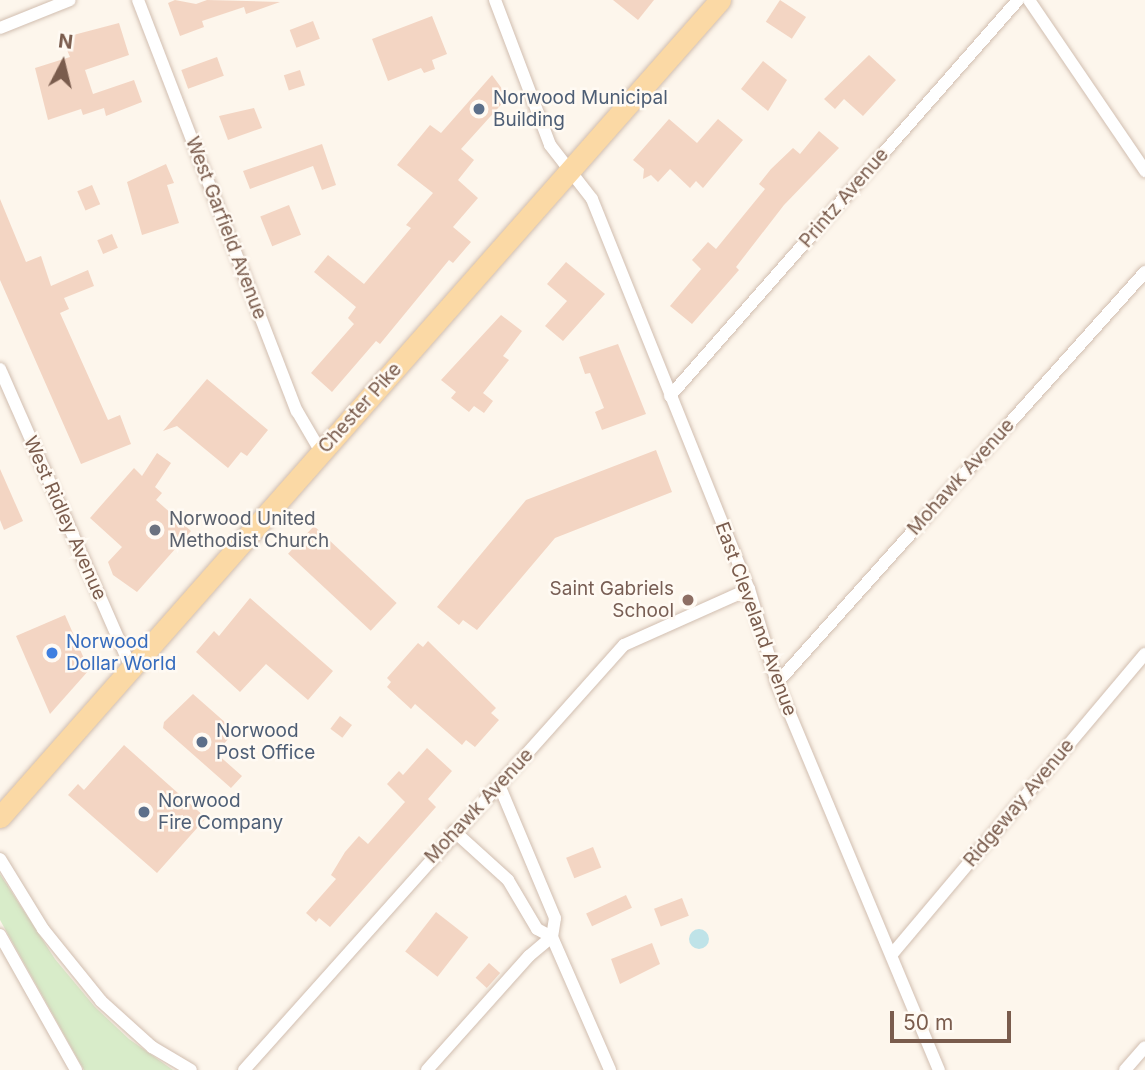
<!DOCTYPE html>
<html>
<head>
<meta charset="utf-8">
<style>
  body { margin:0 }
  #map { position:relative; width:1145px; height:1070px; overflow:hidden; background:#fdf6ec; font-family:Inter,sans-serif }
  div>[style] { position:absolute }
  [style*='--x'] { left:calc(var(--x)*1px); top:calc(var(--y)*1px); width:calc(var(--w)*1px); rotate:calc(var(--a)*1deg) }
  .green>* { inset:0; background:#d8ecc9 }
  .water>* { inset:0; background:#bfe3e8 }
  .round { border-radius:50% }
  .building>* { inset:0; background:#f3d5c3; transform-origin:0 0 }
  .roads { filter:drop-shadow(0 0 2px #d1beb0) drop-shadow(0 0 2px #d1beb0) }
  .minor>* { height:12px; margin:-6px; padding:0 6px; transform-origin:6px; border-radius:6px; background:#fff }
  .primary>* { height:21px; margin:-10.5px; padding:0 10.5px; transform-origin:10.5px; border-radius:10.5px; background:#fbd9a5 }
  .dots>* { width:19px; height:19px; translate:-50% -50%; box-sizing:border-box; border:4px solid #fffaf3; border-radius:50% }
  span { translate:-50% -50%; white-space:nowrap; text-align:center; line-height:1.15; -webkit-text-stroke:5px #fffaf3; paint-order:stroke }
  .service-label { font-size:19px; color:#4e5e75 }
  .left { translate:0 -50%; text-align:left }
  .street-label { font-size:19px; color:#7a5c4d }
  .worship-label { font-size:19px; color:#5b616d }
  .education-label { font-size:19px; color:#785e54 }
  .right { translate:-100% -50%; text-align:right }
  .shop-label { font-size:19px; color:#366cbe }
  .north { position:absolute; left:28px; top:28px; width:70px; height:70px; -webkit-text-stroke:5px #fffaf3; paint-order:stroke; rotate:7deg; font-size:19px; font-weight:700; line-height:28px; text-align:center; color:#7a5c4d }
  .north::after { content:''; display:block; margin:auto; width:24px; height:32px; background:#7a5c4d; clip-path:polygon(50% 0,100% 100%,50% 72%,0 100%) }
  .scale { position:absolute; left:890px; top:1011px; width:121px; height:32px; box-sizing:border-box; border:4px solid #7a5c4d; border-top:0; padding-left:9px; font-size:21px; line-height:24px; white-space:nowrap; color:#7a5c4d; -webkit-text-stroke:5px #fffaf3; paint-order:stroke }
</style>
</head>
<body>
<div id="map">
  <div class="green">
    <i style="clip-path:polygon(0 874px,55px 959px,95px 1007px,129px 1039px,173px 1070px,84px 1070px,0 920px)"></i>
  </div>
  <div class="water">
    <i class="round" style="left:689px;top:929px;width:20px;height:20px"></i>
  </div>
  <div class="building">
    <i style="clip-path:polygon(175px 0,196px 4px,207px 0,280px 2px,246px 14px,244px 7px,202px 21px,204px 27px,180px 36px,168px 3px)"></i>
    <i style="clip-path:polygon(613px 0,654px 0,638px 20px)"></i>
    <i style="left:780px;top:0;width:31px;height:26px;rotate:33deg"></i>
    <i style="clip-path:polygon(432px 16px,447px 54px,432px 60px,435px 69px,424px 73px,421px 68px,388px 81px,372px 39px)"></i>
    <i style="left:313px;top:21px;width:19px;height:25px;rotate:69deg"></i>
    <i style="clip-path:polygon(119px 23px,129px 55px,85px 70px,93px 94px,134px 80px,142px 102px,106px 116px,104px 108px,83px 115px,81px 109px,48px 120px,35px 68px,70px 57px,62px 38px)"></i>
    <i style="clip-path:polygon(869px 55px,896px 80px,863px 116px,844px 99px,835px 109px,824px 99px)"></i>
    <i style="left:217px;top:57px;width:20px;height:38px;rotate:70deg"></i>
    <i style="clip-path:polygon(763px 61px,787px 80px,768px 111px,741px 89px)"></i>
    <i style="left:300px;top:70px;width:16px;height:17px;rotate:72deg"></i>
    <i style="clip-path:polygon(492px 75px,508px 97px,461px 149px,474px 160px,458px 180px,478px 198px,453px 227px,471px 242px,453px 263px,449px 260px,380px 344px,376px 341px,332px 392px,311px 373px,354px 324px,348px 318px,356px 307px,314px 272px,328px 255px,364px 284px,411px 228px,406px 225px,433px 193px,397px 165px,430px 125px,441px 133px)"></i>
    <i style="clip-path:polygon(254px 108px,262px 128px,228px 140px,219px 116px)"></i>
    <i style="clip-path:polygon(669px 119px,697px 143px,718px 119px,743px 140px,703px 188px,696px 181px,690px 188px,670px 169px,658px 182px,651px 175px,643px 179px,644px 169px,633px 160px)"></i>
    <i style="clip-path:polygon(819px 131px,839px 148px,784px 205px,736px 267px,739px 270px,692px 324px,670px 306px,701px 269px,692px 260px,708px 242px,716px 249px,765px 189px,759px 184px,771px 169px,793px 148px,800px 154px)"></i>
    <i style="clip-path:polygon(322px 144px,336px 185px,322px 190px,313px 166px,250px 189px,243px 171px)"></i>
    <i style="clip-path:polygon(166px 164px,174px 183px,167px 185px,179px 223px,142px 235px,127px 182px)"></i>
    <i style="left:92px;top:185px;width:21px;height:16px;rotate:67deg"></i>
    <i style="clip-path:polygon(0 199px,26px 262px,41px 256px,51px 286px,88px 270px,94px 286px,64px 298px,69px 309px,60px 313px,108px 420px,120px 415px,131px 444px,81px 464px,0 280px)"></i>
    <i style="left:289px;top:205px;width:32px;height:31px;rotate:68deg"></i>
    <i style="left:112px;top:234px;width:15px;height:16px;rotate:67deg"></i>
    <i style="clip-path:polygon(566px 262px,605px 294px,563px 341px,545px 326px,567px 301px,547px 284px)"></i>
    <i style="clip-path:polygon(501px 315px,522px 331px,503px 356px,509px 360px,483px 393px,493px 401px,484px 413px,474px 406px,469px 412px,451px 398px,456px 392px,441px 380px)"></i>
    <i style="clip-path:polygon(618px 344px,646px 414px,602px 430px,595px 412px,604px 408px,590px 373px,585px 374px,579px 357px)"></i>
    <i style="clip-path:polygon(207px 379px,268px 430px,247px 456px,241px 452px,228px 468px,177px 426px,163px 431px)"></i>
    <i style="clip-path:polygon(656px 450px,672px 492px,555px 538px,477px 630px,463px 620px,459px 625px,437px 607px,526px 500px)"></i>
    <i style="clip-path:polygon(157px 453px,171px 463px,155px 487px,162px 493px,156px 500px,191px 531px,137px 592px,113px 575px,108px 562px,122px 547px,90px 518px,134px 468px,142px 476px)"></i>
    <i style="clip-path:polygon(0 469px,23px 521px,4px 530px,0 520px)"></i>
    <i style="left:314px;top:526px;width:113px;height:38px;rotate:43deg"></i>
    <i style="clip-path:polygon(250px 598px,333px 671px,308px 700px,266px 664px,240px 692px,196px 652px,214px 631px,219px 636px)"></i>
    <i style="clip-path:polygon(65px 615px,89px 670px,50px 714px,16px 636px)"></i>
    <i style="clip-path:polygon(428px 641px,496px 708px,491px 713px,499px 720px,475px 747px,466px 740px,462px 745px,415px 704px,411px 709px,387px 687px,391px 682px,387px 678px,418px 643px,423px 647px)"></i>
    <i style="clip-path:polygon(193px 694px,235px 731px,216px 753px,242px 776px,231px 788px,163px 728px,164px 722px)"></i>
    <i style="left:340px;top:716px;width:15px;height:16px;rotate:37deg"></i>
    <i style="clip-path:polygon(124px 745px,206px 818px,157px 873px,68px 795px,78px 784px,84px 790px)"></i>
    <i style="clip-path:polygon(427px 748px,452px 771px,428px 799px,436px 807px,330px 927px,319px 918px,316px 922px,306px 913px,336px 879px,331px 875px,345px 852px,359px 836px,368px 844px,405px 802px,387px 784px,399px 771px,403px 775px)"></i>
    <i style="left:593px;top:847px;width:22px;height:29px;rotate:68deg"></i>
    <i style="left:626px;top:895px;width:14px;height:44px;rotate:65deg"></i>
    <i style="left:682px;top:898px;width:19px;height:30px;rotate:69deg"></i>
    <i style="left:436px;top:912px;width:41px;height:50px;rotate:38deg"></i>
    <i style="clip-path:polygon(652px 943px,660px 964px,620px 984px,611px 959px)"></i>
    <i style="left:489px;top:963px;width:15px;height:20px;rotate:42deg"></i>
  </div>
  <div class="roads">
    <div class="minor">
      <i style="--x:138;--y:0;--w:441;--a:68.9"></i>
      <i style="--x:297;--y:411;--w:48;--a:59.7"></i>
      <i style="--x:495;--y:0;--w:155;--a:69.2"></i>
      <i style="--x:550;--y:145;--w:68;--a:52.1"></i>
      <i style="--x:592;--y:199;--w:420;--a:68.1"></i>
      <i style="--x:749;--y:589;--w:98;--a:73.4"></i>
      <i style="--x:777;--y:683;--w:420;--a:67.3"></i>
      <i style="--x:1029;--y:0;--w:207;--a:55.8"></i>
      <i style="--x:0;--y:28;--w:75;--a:-21.8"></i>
      <i style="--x:0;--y:369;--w:326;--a:66.3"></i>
      <i style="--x:670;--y:396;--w:527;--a:-48.69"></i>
      <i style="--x:777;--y:683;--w:552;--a:-48.16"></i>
      <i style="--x:454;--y:831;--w:73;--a:42.2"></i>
      <i style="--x:508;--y:880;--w:57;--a:59.4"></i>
      <i style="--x:537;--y:929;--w:17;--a:28"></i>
      <i style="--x:552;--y:937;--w:145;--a:66.4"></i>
      <i style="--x:0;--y:859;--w:82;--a:58.4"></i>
      <i style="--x:43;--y:929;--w:92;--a:51.1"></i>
      <i style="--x:101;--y:1001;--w:69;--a:42"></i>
      <i style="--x:152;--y:1047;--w:45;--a:30.5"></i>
      <i style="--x:0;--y:935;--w:155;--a:60.6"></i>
      <i style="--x:893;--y:953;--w:391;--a:-49.9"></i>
      <i style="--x:244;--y:1070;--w:570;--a:-48.2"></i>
      <i style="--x:624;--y:645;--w:137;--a:-24.1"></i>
      <i style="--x:427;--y:1070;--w:153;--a:-48.2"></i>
      <i style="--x:529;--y:956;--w:30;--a:-40"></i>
      <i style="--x:552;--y:937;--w:19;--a:-81"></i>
      <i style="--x:555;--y:918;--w:144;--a:-112.8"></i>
      <i style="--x:1125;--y:1070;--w:30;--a:-49"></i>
    </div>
    <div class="primary">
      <i style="--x:0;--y:817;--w:1089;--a:-48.61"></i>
    </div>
  </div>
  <div class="dots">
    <i style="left:479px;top:109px;background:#5c6f8a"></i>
    <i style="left:155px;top:530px;background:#6b7280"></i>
    <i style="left:688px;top:600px;background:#8d6e63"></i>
    <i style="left:52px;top:653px;background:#3f7fe0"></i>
    <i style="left:202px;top:742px;background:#5c6f8a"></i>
    <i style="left:144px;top:812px;background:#5c6f8a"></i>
  </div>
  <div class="service-label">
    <span class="left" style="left:493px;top:109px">Norwood Municipal<br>Building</span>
    <span class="left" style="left:216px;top:742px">Norwood<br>Post Office</span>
    <span class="left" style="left:158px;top:812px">Norwood<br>Fire Company</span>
  </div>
  <div class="street-label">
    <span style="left:844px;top:198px;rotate:-49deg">Printz Avenue</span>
    <span style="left:226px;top:228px;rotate:69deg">West Garfield Avenue</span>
    <span style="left:360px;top:408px;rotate:-48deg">Chester Pike</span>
    <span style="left:961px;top:477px;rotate:-48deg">Mohawk Avenue</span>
    <span style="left:65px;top:518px;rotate:66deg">West Ridley Avenue</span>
    <span style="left:756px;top:619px;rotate:70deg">East Cleveland Avenue</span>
    <span style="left:1019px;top:803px;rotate:-50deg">Ridgeway Avenue</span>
    <span style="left:479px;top:806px;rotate:-47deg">Mohawk Avenue</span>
  </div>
  <div class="worship-label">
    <span class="left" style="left:169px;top:530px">Norwood United<br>Methodist Church</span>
  </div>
  <div class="education-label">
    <span class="right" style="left:674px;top:600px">Saint Gabriels<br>School</span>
  </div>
  <div class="shop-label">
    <span class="left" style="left:66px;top:653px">Norwood<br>Dollar World</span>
  </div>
  <div class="north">N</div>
  <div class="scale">50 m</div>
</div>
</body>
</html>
